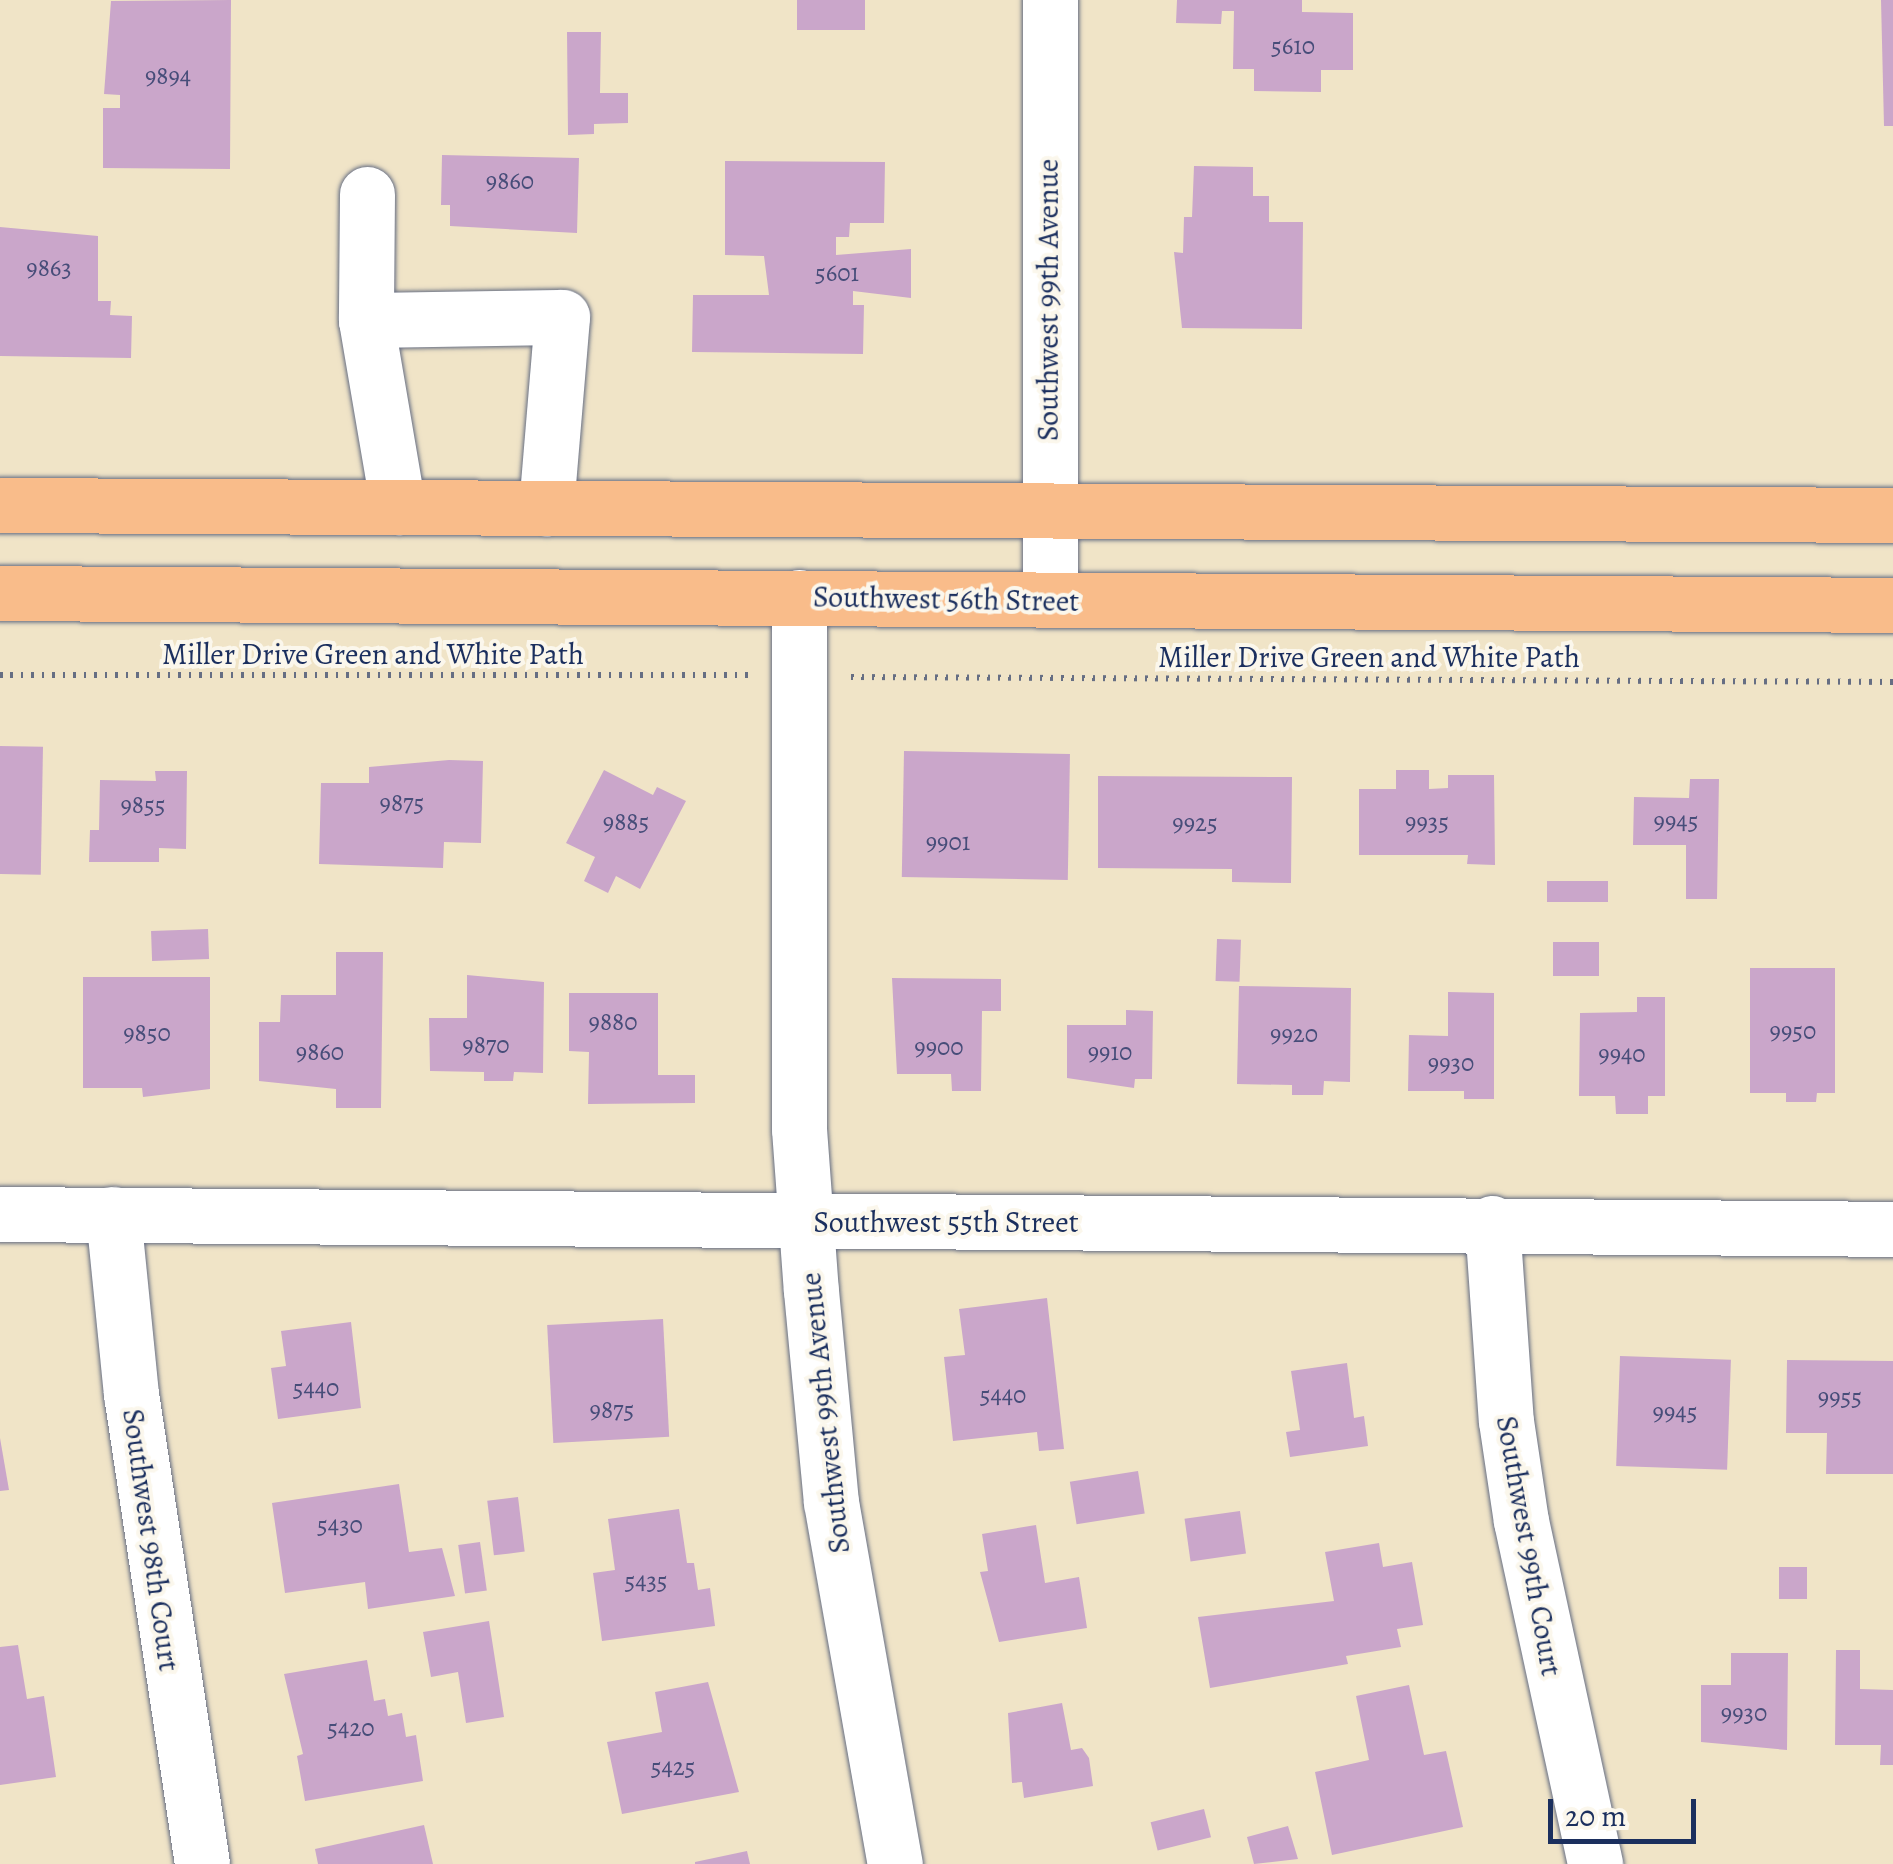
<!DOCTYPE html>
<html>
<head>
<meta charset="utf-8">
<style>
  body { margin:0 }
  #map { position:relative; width:1893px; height:1864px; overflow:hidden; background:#f0e4c7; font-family:Alegreya,serif }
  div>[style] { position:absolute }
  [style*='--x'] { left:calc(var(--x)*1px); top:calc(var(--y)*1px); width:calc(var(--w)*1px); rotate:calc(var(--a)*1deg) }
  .building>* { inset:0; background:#caa6ca; transform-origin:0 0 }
  .path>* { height:6px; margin-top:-3px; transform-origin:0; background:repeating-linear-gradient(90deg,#666e83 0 2.5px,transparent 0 10.5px) }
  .roads { filter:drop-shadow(0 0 2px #666e83) drop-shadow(0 0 2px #666e83) }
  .minor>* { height:55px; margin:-27.5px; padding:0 27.5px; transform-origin:27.5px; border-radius:27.5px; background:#fff }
  .major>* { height:55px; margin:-27.5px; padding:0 27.5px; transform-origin:27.5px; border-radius:27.5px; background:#f9bc8a }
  span { translate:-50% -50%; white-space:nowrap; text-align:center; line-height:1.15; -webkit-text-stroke:8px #fbf7ec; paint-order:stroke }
  .number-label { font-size:25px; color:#474d79 }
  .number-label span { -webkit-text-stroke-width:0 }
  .street-label { font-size:30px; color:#1b2f5e }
  .scale { position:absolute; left:1548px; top:1799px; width:148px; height:45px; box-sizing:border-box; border:5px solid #1b2f5e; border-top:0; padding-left:12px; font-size:30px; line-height:35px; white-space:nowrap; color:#1b2f5e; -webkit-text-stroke:8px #fbf7ec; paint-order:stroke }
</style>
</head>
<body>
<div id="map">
  <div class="building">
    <i style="clip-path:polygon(231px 0,230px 169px,103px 168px,103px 108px,120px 108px,120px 95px,104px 94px,111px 1px)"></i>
    <i style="left:797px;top:0;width:68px;height:30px"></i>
    <i style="clip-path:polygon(1177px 0,1302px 0,1302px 12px,1353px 13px,1353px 70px,1321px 70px,1321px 92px,1254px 91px,1254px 69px,1233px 69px,1234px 11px,1222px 11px,1221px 24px,1176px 23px)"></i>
    <i style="clip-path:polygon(1881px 0,1893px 0,1893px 126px,1884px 126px)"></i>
    <i style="clip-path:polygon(567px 32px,601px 32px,600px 93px,628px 93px,628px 123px,594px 124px,594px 134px,568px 135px)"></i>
    <i style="clip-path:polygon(442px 155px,579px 158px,577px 233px,450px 226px,450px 205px,441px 205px)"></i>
    <i style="clip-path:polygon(725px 161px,885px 162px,884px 223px,850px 223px,849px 237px,836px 237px,836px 255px,911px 249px,911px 298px,853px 291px,853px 305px,864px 305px,863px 354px,692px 352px,693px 295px,769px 295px,764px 256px,725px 255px)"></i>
    <i style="clip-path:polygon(1194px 166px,1253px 167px,1253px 196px,1269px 196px,1269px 222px,1303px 222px,1302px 329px,1182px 328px,1174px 252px,1183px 253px,1184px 217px,1192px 217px)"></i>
    <i style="clip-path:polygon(0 227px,98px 236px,98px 301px,111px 301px,110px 315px,132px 316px,131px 358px,0 356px)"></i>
    <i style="left:0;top:746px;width:43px;height:128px;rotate:1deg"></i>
    <i style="left:904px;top:751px;width:166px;height:126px;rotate:1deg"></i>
    <i style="clip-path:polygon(449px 760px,483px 761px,481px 843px,444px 842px,443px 868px,319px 864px,321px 783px,369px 783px,369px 767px)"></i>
    <i style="clip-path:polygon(604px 770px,653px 795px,657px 787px,686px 801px,640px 889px,616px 876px,608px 893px,584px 881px,595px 857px,566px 843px)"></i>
    <i style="clip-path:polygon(1396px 770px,1429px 770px,1429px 789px,1448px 788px,1448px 775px,1494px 775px,1495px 865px,1467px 864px,1468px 855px,1359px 855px,1359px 789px,1396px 789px)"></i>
    <i style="clip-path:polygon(155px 771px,187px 771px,186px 849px,159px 848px,159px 862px,89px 862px,90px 830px,99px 830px,100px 780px,156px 781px)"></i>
    <i style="clip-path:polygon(1098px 776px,1292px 777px,1291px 883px,1232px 882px,1232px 869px,1098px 868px)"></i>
    <i style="clip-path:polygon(1690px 779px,1719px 779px,1717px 899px,1686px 899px,1686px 845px,1633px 845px,1634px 797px,1689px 798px)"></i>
    <i style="left:1547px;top:881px;width:61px;height:21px"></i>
    <i style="left:208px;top:929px;width:30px;height:57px;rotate:88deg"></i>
    <i style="left:1217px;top:939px;width:24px;height:42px;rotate:2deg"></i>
    <i style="left:1599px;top:942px;width:34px;height:46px;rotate:90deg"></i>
    <i style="clip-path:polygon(336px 952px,383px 952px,381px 1108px,336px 1108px,336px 1089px,259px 1081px,259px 1022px,280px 1022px,281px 995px,336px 995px)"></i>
    <i style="clip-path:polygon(1750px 968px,1835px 968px,1835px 1093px,1817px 1093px,1816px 1102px,1786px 1102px,1786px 1093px,1750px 1093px)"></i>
    <i style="clip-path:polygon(467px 975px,544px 982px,543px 1073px,514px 1072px,513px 1081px,484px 1081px,484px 1072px,430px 1071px,429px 1018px,467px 1018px)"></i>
    <i style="clip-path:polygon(83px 977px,210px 977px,210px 1089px,143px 1097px,142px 1088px,83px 1088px)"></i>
    <i style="clip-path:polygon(892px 978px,1001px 979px,1001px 1011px,982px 1011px,981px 1091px,952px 1091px,951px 1074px,897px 1074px)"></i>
    <i style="clip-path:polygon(1239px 986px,1351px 988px,1350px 1082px,1324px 1081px,1323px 1095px,1292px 1095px,1292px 1085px,1237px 1084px)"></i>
    <i style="clip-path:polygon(1448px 992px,1494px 993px,1494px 1099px,1464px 1099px,1464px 1091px,1408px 1091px,1409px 1035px,1448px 1036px)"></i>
    <i style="clip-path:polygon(569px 993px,658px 993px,658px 1075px,695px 1075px,695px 1103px,588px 1104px,589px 1052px,569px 1051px)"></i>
    <i style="clip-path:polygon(1637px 997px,1665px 997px,1665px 1096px,1648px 1096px,1648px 1114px,1616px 1114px,1615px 1096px,1579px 1096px,1580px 1013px,1637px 1012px)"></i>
    <i style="clip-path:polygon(1126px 1010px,1153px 1011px,1152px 1079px,1135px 1079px,1134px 1088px,1067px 1078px,1067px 1025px,1126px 1025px)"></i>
    <i style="clip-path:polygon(1047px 1298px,1064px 1449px,1039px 1451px,1037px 1432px,953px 1441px,944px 1357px,965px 1355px,959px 1309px)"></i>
    <i style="left:663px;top:1319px;width:118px;height:116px;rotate:87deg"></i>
    <i style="clip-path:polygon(351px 1322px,361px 1408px,278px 1419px,271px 1368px,286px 1366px,281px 1331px)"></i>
    <i style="left:1620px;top:1356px;width:111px;height:110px;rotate:2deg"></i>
    <i style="clip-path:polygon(1787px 1360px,1893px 1361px,1893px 1474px,1826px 1474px,1827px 1433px,1786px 1433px)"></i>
    <i style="clip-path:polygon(1347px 1363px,1354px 1418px,1364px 1416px,1368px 1446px,1290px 1457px,1286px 1432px,1300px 1430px,1291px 1371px)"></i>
    <i style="clip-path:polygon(0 1438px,9px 1490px,0 1491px)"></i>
    <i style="left:1138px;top:1471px;width:43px;height:69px;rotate:81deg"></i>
    <i style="clip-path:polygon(399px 1484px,409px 1552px,442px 1548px,455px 1596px,368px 1609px,365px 1582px,285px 1593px,272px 1503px)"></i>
    <i style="left:518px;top:1497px;width:55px;height:31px;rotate:83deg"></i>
    <i style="clip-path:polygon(679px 1509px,687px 1563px,694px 1563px,698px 1590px,710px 1588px,715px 1626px,602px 1641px,593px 1573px,615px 1570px,608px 1519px)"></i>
    <i style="left:1240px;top:1511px;width:43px;height:56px;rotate:82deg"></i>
    <i style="clip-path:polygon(1036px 1525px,1045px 1583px,1079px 1577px,1087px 1628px,999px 1642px,980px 1572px,988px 1571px,982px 1534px)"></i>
    <i style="left:480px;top:1542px;width:49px;height:22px;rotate:82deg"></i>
    <i style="clip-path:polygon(1379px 1543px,1383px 1567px,1412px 1562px,1423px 1625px,1397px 1629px,1401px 1647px,1346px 1656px,1348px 1664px,1210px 1688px,1198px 1617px,1334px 1601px,1325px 1552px)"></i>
    <i style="left:1807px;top:1567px;width:32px;height:28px;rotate:90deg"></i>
    <i style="clip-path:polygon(489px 1621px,504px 1717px,466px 1723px,458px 1672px,431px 1677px,423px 1632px)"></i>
    <i style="clip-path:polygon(18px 1645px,27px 1699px,44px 1696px,56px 1777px,0 1785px,0 1647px)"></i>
    <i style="clip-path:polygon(1836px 1650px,1860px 1650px,1860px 1689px,1893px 1690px,1893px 1765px,1880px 1765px,1881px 1745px,1835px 1745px)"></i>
    <i style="clip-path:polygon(1731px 1653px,1788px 1653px,1787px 1750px,1701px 1742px,1701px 1685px,1731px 1685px)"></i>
    <i style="clip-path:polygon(367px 1660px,374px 1701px,385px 1699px,388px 1716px,402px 1713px,406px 1737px,416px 1735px,423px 1781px,305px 1801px,297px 1756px,303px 1754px,284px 1674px)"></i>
    <i style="clip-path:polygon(708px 1682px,739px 1792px,622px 1814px,607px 1742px,662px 1732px,655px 1692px)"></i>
    <i style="clip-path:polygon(1409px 1685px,1424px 1755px,1446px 1751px,1463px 1827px,1332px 1855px,1315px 1772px,1369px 1760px,1356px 1696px)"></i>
    <i style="clip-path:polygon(1062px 1703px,1071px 1750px,1082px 1748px,1089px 1758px,1093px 1786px,1024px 1798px,1022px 1782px,1012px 1783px,1008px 1713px)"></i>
    <i style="left:1204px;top:1809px;width:29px;height:55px;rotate:76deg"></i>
    <i style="clip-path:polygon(424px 1825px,433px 1864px,318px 1864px,315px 1849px)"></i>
    <i style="clip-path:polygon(1288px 1826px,1298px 1859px,1254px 1864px,1247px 1837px)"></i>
    <i style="clip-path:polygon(747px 1851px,750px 1864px,695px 1864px,695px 1862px)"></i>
  </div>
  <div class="path">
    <i style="--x:0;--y:675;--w:749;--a:0"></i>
    <i style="--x:851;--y:677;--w:1042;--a:0.27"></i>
  </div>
  <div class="roads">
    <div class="minor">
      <i style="--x:1050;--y:0;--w:600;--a:90"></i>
      <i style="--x:367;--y:194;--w:126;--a:90.5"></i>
      <i style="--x:366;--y:320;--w:190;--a:80.3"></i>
      <i style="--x:366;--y:320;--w:196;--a:-0.9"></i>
      <i style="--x:562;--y:317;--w:192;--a:94.8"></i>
      <i style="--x:799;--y:597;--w:532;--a:90"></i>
      <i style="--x:799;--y:1129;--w:162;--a:85.8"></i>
      <i style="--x:811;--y:1291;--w:212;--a:84.6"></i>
      <i style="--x:831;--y:1502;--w:368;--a:80"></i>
      <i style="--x:0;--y:1214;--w:1893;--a:0.45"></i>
      <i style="--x:113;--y:1214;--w:181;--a:84.3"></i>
      <i style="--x:131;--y:1394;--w:475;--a:81.4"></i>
      <i style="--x:1492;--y:1223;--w:198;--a:86"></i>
      <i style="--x:1506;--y:1421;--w:101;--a:81.5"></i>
      <i style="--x:1521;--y:1521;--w:351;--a:77.8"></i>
    </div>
    <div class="major">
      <i style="--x:0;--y:505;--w:1893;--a:0.3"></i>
      <i style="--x:0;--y:593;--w:1893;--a:0.36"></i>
    </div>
  </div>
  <div class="number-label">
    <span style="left:1293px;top:46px">5610</span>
    <span style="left:168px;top:76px">9894</span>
    <span style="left:510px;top:181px">9860</span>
    <span style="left:49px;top:268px">9863</span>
    <span style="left:837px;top:273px">5601</span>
    <span style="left:402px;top:803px">9875</span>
    <span style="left:143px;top:805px">9855</span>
    <span style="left:1676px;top:821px">9945</span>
    <span style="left:626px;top:822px">9885</span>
    <span style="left:1427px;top:822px">9935</span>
    <span style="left:1195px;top:823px">9925</span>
    <span style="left:948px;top:842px">9901</span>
    <span style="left:613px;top:1022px">9880</span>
    <span style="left:1793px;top:1031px">9950</span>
    <span style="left:147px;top:1033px">9850</span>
    <span style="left:1294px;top:1034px">9920</span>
    <span style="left:486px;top:1045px">9870</span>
    <span style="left:939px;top:1047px">9900</span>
    <span style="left:320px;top:1052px">9860</span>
    <span style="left:1110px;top:1052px">9910</span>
    <span style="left:1622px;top:1054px">9940</span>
    <span style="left:1451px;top:1063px">9930</span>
    <span style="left:316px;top:1388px">5440</span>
    <span style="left:1003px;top:1395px">5440</span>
    <span style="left:1840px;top:1397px">9955</span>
    <span style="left:612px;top:1410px">9875</span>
    <span style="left:1675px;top:1412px">9945</span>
    <span style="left:340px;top:1525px">5430</span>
    <span style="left:646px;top:1581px">5435</span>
    <span style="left:1744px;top:1713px">9930</span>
    <span style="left:351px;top:1728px">5420</span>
    <span style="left:673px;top:1767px">5425</span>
  </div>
  <div class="street-label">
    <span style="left:1048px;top:300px;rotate:-90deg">Southwest 99th Avenue</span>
    <span style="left:946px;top:599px;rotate:1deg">Southwest 56th Street</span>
    <span style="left:373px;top:654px">Miller Drive Green and White Path</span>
    <span style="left:1369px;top:657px">Miller Drive Green and White Path</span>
    <span style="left:946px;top:1222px">Southwest 55th Street</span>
    <span style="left:825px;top:1413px;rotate:-96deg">Southwest 99th Avenue</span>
    <span style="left:151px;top:1540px;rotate:82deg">Southwest 98th Court</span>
    <span style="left:1529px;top:1546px;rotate:80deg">Southwest 99th Court</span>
  </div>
  <div class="scale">20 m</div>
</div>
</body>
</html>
